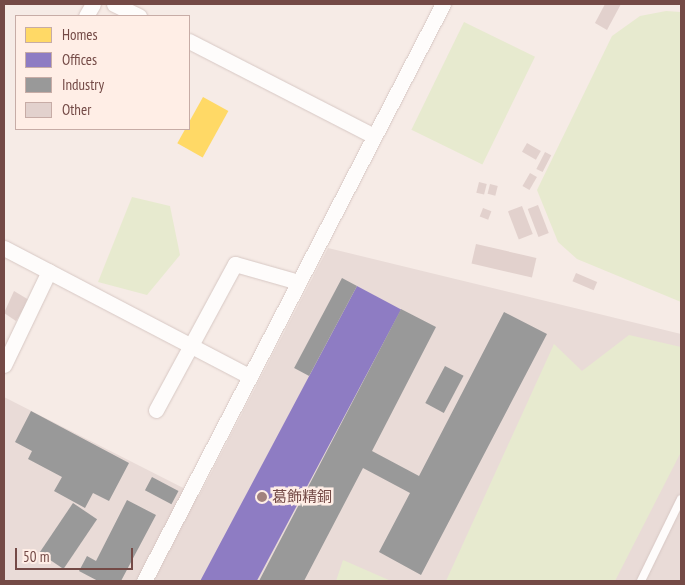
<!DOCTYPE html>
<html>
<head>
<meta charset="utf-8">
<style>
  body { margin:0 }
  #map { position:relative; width:685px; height:585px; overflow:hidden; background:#f6ebe6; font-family:"PT Sans Narrow","Noto Sans JP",sans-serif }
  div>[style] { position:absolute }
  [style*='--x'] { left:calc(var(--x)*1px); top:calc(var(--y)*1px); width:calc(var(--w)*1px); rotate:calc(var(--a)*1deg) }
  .industrial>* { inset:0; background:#e9dbd7 }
  .green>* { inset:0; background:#e7eacf; transform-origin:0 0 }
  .homes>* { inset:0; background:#ffd966; transform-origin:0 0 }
  .offices>* { inset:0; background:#8e7cc3; transform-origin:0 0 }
  .industry>* { inset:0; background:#999; transform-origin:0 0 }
  .building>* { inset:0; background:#e2d1cd; transform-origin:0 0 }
  .roads { filter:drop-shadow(0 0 1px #d7c8c4) drop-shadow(0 0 1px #d7c8c4) }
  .service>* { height:8px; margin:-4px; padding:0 4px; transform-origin:4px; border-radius:4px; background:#fefcfb }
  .minor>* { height:15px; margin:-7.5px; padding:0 7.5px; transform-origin:7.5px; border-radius:7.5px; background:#fefcfb }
  .dots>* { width:14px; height:14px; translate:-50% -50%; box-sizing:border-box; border:2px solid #ffeee6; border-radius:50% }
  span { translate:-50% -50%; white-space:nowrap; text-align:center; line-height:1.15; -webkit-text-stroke:5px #ffeee6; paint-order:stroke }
  .poi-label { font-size:15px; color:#744a46 }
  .left { translate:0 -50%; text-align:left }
  .frame { position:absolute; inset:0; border:5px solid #744a46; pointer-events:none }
  .legend { position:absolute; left:15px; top:15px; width:175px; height:115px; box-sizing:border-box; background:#ffeee6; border:1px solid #c7aca6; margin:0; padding:6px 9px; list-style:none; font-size:15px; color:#744a46 }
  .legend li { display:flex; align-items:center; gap:10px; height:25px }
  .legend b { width:25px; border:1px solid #c7aca6 }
  .scale { position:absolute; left:15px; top:548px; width:118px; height:22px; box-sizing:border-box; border:2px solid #744a46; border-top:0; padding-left:6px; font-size:15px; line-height:18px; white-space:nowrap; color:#744a46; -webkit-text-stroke:4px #ffeee6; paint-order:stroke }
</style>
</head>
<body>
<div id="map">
  <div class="industrial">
    <i style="clip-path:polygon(328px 248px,681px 334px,681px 581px,4px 581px,4px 397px,199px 496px)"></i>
  </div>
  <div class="green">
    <i style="clip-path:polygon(666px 11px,681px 12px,681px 302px,577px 259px,558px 242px,537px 190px,612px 36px,640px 16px)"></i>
    <i style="left:464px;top:22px;width:79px;height:120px;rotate:26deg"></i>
    <i style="clip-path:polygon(132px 197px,170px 206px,180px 255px,147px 295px,98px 282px)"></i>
    <i style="clip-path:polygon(629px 335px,681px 347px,681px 452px,615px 581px,446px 581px,554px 344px,582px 371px)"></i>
    <i style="clip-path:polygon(343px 560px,391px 581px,336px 581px)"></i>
  </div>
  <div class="homes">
    <i style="left:203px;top:97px;width:29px;height:53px;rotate:29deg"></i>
  </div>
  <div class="offices">
    <i style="left:357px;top:286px;width:50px;height:333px;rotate:28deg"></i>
  </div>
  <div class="industry">
    <i style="left:342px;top:278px;width:17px;height:102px;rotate:28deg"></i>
    <i style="clip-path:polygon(401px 309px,436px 327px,372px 451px,419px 476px,504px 312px,547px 334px,421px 575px,379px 552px,410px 493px,363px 468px,304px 581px,259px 581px)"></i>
    <i style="left:445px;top:366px;width:21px;height:42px;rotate:28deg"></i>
    <i style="clip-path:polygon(31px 411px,129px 463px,109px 501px,93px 493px,85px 508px,54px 491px,62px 477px,28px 459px,32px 451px,15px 442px)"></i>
    <i style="left:152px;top:477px;width:30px;height:15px;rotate:28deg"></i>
    <i style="clip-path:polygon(127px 500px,156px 515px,121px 581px,98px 581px,79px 571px,87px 556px,96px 561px)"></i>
    <i style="left:73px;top:503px;width:29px;height:60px;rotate:34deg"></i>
  </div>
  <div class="building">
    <i style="clip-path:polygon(605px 4px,621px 4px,607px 30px,595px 23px)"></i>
    <i style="left:527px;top:143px;width:16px;height:10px;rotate:30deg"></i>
    <i style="left:545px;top:152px;width:7px;height:19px;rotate:27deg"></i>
    <i style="left:530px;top:173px;width:8px;height:15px;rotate:30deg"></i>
    <i style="left:479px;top:182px;width:8px;height:11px;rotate:14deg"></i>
    <i style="left:490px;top:184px;width:8px;height:10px;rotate:14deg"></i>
    <i style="left:538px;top:205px;width:30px;height:11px;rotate:69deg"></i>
    <i style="left:522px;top:206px;width:30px;height:15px;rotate:69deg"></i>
    <i style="left:483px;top:208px;width:9px;height:9px;rotate:21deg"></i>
    <i style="left:476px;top:244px;width:62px;height:20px;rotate:13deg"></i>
    <i style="left:576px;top:273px;width:23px;height:9px;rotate:23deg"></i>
    <i style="clip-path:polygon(14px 291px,29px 300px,16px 321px,4px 313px)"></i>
  </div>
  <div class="roads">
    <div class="service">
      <i style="--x:641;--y:581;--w:91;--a:-64"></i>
    </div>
    <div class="minor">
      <i style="--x:114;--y:4;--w:28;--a:26"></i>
      <i style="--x:86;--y:16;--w:14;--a:-60"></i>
      <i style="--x:189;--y:41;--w:208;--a:27.2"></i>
      <i style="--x:4;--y:248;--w:276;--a:27.6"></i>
      <i style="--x:4;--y:365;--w:104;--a:-64.4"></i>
      <i style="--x:156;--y:410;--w:166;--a:-61.6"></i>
      <i style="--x:235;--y:264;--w:66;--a:15.9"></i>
      <i style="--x:144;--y:581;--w:650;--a:-62.61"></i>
    </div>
  </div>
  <div class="dots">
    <i style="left:262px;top:497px;background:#a2827e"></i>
  </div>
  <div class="poi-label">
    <span class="left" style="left:272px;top:497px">葛飾精銅</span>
  </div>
  <div class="frame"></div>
  <ul class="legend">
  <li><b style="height:14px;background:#ffd966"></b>Homes</li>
  <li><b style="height:14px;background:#8e7cc3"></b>Offices</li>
  <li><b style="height:14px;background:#999"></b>Industry</li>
  <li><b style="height:14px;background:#e2d1cd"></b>Other</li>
  </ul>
  <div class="scale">50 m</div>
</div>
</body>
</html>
